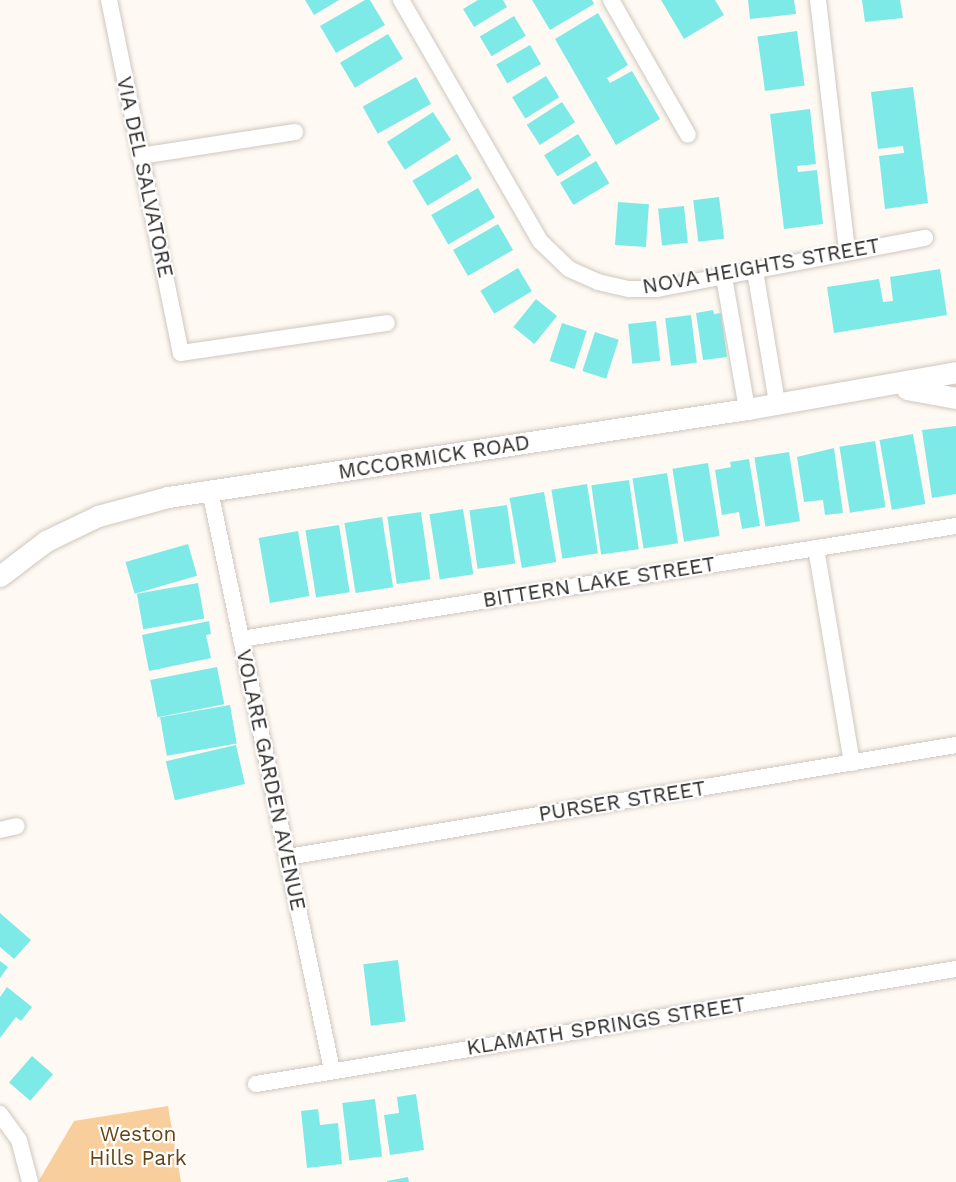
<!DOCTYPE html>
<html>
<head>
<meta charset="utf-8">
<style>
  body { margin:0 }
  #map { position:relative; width:956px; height:1182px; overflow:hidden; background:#fef9f2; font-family:"Work Sans",sans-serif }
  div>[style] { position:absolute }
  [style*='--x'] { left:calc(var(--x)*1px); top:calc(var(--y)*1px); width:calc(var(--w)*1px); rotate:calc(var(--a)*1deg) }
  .green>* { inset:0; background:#f8ce9d }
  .building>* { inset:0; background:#7eeae7; transform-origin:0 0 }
  .roads { filter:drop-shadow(0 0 2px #cec7bf) drop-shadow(0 0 2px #cec7bf) }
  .minor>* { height:16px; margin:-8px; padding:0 8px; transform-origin:8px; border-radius:8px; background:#fff }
  .tertiary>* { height:21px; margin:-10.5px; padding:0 10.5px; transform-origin:10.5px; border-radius:10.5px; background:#fff }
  span { translate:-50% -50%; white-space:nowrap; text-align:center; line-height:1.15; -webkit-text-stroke:4.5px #fff; paint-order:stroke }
  .street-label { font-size:21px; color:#2f2c29 }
  .park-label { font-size:21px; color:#674414 }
</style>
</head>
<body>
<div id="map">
  <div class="green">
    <i style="clip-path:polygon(168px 1106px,181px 1182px,38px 1182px,74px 1121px)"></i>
  </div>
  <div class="building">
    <i style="clip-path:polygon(305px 0,339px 0,314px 15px)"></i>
    <i style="clip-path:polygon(365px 0,370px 0,385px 25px,336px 53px,320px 26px)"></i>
    <i style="clip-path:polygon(478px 0,503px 0,507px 7px,474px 27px,463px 9px)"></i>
    <i style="clip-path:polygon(532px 0,592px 0,594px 4px,550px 30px)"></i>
    <i style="clip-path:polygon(661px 0,715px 0,724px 15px,684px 39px)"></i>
    <i style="clip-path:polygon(748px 0,794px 0,796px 14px,750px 19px)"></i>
    <i style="clip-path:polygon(862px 0,900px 0,903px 18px,865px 22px)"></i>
    <i style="clip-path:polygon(598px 13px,628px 65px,607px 78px,610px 83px,632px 71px,660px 119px,616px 145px,555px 39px)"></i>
    <i style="left:514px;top:16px;width:23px;height:40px;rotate:59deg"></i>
    <i style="left:797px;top:31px;width:55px;height:40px;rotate:82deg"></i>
    <i style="left:388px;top:34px;width:29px;height:56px;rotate:59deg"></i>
    <i style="left:530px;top:45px;width:22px;height:39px;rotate:60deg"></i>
    <i style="left:546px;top:76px;width:25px;height:40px;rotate:58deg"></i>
    <i style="left:416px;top:77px;width:31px;height:61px;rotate:61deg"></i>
    <i style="clip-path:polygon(913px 87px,928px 203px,885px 209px,879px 156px,904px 153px,903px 146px,878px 149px,871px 92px)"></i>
    <i style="left:562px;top:102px;width:24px;height:42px;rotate:57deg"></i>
    <i style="clip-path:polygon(810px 109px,816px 164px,797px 166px,798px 172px,817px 170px,823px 224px,784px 229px,770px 114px)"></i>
    <i style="left:433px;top:112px;width:33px;height:55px;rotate:57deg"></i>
    <i style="left:578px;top:134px;width:25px;height:40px;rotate:58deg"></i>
    <i style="left:457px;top:154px;width:29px;height:52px;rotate:59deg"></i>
    <i style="left:596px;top:161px;width:26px;height:42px;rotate:59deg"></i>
    <i style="left:478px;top:188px;width:34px;height:54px;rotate:60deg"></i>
    <i style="left:719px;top:197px;width:42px;height:26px;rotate:83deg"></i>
    <i style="left:618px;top:202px;width:31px;height:43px;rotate:4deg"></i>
    <i style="left:684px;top:206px;width:37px;height:26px;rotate:84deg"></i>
    <i style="left:498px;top:224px;width:30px;height:52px;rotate:60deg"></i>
    <i style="left:518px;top:268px;width:27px;height:44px;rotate:59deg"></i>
    <i style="clip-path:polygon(940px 269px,947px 315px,834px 333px,827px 287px,879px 279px,883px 302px,893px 301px,890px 277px)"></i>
    <i style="left:536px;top:299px;width:27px;height:36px;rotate:39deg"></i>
    <i style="clip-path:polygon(713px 310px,714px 314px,721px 313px,727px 357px,703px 360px,696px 313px)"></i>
    <i style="left:691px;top:315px;width:48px;height:26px;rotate:83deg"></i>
    <i style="left:656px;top:321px;width:40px;height:28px;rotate:84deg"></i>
    <i style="left:562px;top:323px;width:26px;height:40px;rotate:18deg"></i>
    <i style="left:595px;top:332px;width:25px;height:41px;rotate:18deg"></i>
    <i style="clip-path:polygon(956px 426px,956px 494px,932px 498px,922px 430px)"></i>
    <i style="left:913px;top:434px;width:71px;height:34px;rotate:80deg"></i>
    <i style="left:875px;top:441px;width:67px;height:36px;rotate:81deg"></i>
    <i style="clip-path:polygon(834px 448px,843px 513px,825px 515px,823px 500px,804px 502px,797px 457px)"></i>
    <i style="left:789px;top:452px;width:70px;height:35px;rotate:81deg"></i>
    <i style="clip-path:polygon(749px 459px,760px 526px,742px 529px,739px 512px,722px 515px,715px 470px,731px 467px,730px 462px)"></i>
    <i style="left:708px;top:463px;width:74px;height:36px;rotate:81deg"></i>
    <i style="left:667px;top:473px;width:71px;height:35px;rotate:81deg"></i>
    <i style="left:629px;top:480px;width:70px;height:38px;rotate:82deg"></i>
    <i style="left:587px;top:484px;width:70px;height:36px;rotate:81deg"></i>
    <i style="left:544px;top:492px;width:71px;height:35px;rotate:80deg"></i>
    <i style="left:507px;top:505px;width:59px;height:38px;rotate:82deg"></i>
    <i style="left:463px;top:509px;width:66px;height:34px;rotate:81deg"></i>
    <i style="left:421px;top:512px;width:68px;height:34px;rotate:82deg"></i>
    <i style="left:382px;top:517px;width:71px;height:38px;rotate:81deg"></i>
    <i style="left:339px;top:525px;width:68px;height:34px;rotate:81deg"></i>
    <i style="left:298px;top:531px;width:66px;height:40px;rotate:80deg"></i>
    <i style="left:188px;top:544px;width:33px;height:65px;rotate:74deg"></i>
    <i style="left:198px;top:583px;width:36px;height:62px;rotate:80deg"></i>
    <i style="clip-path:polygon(209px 621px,211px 634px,206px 635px,211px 658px,149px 671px,142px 635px)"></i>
    <i style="left:217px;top:667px;width:38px;height:68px;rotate:79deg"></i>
    <i style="left:230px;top:705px;width:39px;height:71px;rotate:80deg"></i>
    <i style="left:236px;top:745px;width:40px;height:72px;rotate:77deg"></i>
    <i style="clip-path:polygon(0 913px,31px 940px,14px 959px,0 947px)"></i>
    <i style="left:398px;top:960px;width:62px;height:35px;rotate:83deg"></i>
    <i style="clip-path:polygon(0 961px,8px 967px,0 978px)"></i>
    <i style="clip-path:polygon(7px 987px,32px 1007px,21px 1021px,16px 1017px,0 1038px,0 997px)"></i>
    <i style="left:32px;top:1056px;width:28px;height:35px;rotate:41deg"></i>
    <i style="clip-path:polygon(416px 1094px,424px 1150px,390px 1155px,384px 1115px,399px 1113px,397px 1097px)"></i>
    <i style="left:375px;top:1099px;width:58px;height:33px;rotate:83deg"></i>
    <i style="clip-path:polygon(318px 1109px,320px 1125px,338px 1123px,342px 1164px,307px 1168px,301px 1111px)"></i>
    <i style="clip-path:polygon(408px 1177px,409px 1182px,387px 1182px,387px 1181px)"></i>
  </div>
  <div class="roads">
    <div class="minor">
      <i style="--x:109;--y:0;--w:360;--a:78.5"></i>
      <i style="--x:181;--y:353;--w:208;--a:-8.3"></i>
      <i style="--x:401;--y:0;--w:278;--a:60"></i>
      <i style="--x:540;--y:241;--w:40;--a:44"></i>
      <i style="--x:569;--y:269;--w:32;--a:24"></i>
      <i style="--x:598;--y:282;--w:32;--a:13"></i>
      <i style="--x:629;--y:289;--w:28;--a:0"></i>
      <i style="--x:657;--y:289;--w:273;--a:-10.8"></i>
      <i style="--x:611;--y:0;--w:155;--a:60.3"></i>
      <i style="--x:818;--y:0;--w:254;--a:83.4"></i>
      <i style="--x:140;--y:156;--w:157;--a:-8.8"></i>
      <i style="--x:755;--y:271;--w:134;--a:80.5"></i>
      <i style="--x:724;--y:277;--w:134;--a:80.1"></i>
      <i style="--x:210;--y:491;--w:592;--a:78.1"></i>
      <i style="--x:816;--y:548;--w:218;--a:80.5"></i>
      <i style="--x:241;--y:639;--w:724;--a:-8.98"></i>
      <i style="--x:0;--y:830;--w:17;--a:-13"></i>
      <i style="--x:288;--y:857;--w:677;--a:-9.52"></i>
      <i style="--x:256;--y:1084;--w:709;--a:-9.33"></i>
      <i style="--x:0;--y:1114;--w:32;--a:54"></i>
      <i style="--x:19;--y:1140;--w:43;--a:75.3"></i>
    </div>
    <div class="tertiary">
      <i style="--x:907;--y:389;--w:50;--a:10.4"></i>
      <i style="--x:0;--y:576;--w:58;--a:-37.3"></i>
      <i style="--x:46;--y:541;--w:58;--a:-25.7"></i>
      <i style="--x:98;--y:516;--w:73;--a:-15.2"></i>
      <i style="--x:168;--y:497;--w:586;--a:-8.64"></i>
      <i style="--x:747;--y:409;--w:212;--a:-10"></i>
    </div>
  </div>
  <div class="street-label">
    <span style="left:145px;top:177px;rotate:78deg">VIA DEL SALVATORE</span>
    <span style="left:761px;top:266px;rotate:-10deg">NOVA HEIGHTS STREET</span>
    <span style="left:434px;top:457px;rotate:-9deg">MCCORMICK ROAD</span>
    <span style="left:599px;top:582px;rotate:-9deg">BITTERN LAKE STREET</span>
    <span style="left:271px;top:780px;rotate:78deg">VOLARE GARDEN AVENUE</span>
    <span style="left:622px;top:801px;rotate:-9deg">PURSER STREET</span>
    <span style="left:606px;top:1026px;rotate:-9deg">KLAMATH SPRINGS STREET</span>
  </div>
  <div class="park-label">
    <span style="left:138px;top:1146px">Weston<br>Hills Park</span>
  </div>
</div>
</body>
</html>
